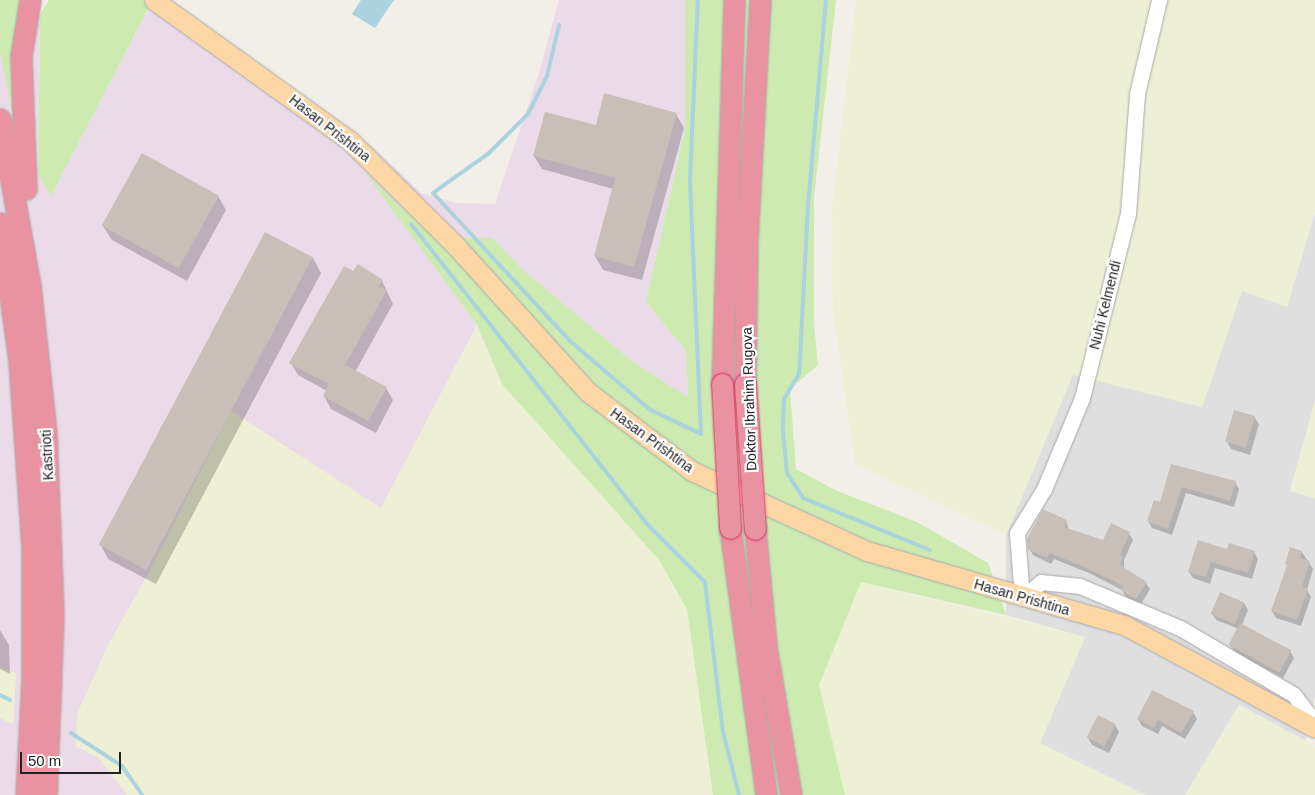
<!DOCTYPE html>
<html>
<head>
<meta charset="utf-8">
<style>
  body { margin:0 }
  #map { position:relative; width:1315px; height:795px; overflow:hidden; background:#f2efe9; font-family:Helvetica,sans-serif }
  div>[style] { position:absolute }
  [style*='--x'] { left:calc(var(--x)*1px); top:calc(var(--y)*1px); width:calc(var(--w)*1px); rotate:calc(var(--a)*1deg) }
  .residential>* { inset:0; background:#e0dfdf }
  .industrial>* { inset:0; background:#ebdbe8 }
  .farmland>* { inset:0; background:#eef0d5 }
  .grass>* { inset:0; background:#cdebb0 }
  .water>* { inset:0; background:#aad3df }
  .shadow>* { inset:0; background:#0003 }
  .stream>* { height:4px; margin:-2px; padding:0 2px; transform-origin:2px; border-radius:2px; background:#aad3df }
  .building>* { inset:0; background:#c7bfb8; transform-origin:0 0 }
  .roads { filter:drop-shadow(0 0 1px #a9a9a9) drop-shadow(0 0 1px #a9a9a9) }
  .minor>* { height:15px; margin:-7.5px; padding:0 7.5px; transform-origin:7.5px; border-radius:7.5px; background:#fff }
  .major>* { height:19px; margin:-9.5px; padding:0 9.5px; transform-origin:9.5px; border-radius:9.5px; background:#fcd6a4 }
  .highway>* { height:21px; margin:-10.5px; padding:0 10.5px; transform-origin:10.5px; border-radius:10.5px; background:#e892a2 }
  .bridges { filter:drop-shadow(0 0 1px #dc2a67) drop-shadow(0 0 1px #dc2a67) }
  .highway-bridge>* { height:21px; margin:-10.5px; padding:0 10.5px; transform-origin:10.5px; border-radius:10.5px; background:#e892a2 }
  span { translate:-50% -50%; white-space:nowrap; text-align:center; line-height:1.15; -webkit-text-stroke:4.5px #fff; paint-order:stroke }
  .street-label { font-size:14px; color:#222 }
  .scale { position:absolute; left:20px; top:752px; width:101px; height:22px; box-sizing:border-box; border:2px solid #222; border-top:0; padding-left:6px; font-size:15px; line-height:18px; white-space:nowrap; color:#222; -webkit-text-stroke:4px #fff; paint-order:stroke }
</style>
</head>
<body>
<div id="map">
  <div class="residential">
    <i style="clip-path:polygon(1315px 212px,1315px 401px,1290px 491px,1315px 498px,1315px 697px,1306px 741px,1239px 705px,1186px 795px,1145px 795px,1040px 743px,1085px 637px,1006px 615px,1006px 535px,1073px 374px,1202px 407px,1242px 290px,1287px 306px)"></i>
  </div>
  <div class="industrial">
    <i style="clip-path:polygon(0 0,26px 0,40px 15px,38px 174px,51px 195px,153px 0,171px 0,375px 149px,421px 193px,457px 203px,495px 204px,538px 76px,559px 0,685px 0,685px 129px,646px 302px,686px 351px,688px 398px,633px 362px,573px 312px,522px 269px,493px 238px,465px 238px,404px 211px,367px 174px,477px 325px,381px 508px,145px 580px,107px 647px,76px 746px,99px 758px,127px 795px,0 795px,0 718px,13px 724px,16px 674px,0 667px)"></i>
  </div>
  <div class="farmland">
    <i style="clip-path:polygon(856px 0,1315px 0,1315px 212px,1287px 307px,1242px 291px,1202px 407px,1073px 375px,1006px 535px,855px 464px,833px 312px,832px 209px)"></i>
    <i style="clip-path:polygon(477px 325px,502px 384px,659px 560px,687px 609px,713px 795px,127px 795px,99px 758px,76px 746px,77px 714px,107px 647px,145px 580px,231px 411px,381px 508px)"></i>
    <i style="clip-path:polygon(1315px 401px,1315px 498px,1290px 491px)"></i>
    <i style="clip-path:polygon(861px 582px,1085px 637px,1040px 743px,1145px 795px,845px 795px,819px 685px)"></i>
    <i style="clip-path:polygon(0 667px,16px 674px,13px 724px,0 718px)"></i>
    <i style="clip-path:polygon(1239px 705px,1315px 746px,1315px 795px,1185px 795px)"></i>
  </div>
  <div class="grass">
    <i style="clip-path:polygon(0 0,26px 0,16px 131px,0 51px)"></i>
    <i style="clip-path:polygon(49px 0,142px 0,150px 5px,51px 196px,38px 174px,40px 15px)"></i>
    <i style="clip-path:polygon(685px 0,836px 0,814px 198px,814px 324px,818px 365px,790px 389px,796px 469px,835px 490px,917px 522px,988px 563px,1006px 615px,861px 582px,819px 685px,845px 795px,713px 795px,687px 609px,659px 560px,502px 384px,477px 325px,363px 170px,404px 211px,465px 238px,493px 238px,522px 269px,633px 362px,688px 397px,686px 351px,646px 302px,685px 129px)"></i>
  </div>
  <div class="water">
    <i style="clip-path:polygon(361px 0,394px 0,375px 28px,352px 14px)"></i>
  </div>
  <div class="shadow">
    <i style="clip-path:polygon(676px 114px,684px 128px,642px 280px,603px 270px,595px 256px,613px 189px,542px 169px,534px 156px)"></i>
    <i style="clip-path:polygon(218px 196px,226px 210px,187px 281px,112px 240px,103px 226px)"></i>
    <i style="clip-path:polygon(265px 233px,313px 258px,321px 273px,156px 584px,108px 559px,100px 544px)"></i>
    <i style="clip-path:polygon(354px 272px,382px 281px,393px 304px,355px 372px,386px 388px,393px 400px,376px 433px,331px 409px,324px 396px,327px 391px,298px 375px,291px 363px)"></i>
    <i style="clip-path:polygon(1255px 418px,1259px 424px,1250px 455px,1231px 449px,1227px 442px)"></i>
    <i style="clip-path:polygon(1172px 466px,1235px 482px,1239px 489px,1234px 507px,1186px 493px,1172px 535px,1152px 528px,1148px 521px,1160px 504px)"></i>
    <i style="clip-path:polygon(1066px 521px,1069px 530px,1104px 542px,1129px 533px,1133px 540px,1124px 560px,1124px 569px,1146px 583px,1150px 589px,1140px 606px,1126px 597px,1122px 590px,1089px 573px,1054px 559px,1051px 564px,1033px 555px,1029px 548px)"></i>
    <i style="clip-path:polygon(1228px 550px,1254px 552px,1258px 559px,1252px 579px,1215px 568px,1210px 584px,1193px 578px,1189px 572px)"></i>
    <i style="clip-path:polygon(1302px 552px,1313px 569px,1307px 590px,1311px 597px,1301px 626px,1276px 618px,1272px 611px,1288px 567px,1286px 564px)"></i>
    <i style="clip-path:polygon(1220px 594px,1244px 603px,1248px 610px,1242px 625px,1290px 651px,1294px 658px,1283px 678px,1235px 653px,1231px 646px,1239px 629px,1216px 620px,1212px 614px)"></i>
    <i style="clip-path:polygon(0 630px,9px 645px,10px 674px,0 669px)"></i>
    <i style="clip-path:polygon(1193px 712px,1197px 719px,1185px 739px,1162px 726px,1158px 734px,1142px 726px,1138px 719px)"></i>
    <i style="clip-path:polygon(1115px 725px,1119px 732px,1109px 753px,1092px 745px,1088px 738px)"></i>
  </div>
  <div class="stream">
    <i style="--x:826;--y:0;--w:206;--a:95"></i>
    <i style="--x:808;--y:205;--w:169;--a:93"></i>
    <i style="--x:799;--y:374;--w:29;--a:121"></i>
    <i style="--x:784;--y:399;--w:32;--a:92"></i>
    <i style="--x:783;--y:431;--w:42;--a:84.6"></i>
    <i style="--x:787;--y:473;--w:30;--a:57"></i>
    <i style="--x:803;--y:498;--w:137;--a:22.3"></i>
    <i style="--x:559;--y:25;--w:52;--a:103.2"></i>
    <i style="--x:547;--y:76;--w:42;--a:116.6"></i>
    <i style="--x:528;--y:114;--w:55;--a:135"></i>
    <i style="--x:489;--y:153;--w:69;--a:144.5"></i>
    <i style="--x:433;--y:193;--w:202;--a:47.2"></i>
    <i style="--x:570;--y:341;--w:104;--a:40.7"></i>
    <i style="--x:649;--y:409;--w:58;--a:25.7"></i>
    <i style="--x:701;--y:434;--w:254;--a:-92.5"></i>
    <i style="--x:690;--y:180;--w:180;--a:-87.5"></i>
    <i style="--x:411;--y:224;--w:382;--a:51.8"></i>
    <i style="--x:647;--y:524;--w:82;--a:45"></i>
    <i style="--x:705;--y:582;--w:151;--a:83.2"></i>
    <i style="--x:723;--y:732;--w:65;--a:75.7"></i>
    <i style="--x:0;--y:695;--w:11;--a:27"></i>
    <i style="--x:71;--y:733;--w:61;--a:32.9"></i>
    <i style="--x:122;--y:766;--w:35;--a:55"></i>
  </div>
  <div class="building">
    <i style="clip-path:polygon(604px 93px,677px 113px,634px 267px,594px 256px,615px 178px,533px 156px,545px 112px,596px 125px)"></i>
    <i style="left:142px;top:153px;width:88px;height:83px;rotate:29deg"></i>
    <i style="left:265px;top:232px;width:54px;height:354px;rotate:28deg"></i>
    <i style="clip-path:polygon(358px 264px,383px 280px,378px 287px,387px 290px,345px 365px,387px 387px,368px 421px,323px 396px,329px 384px,289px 363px,344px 266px,353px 271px)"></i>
    <i style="left:1234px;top:410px;width:22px;height:33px;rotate:16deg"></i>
    <i style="clip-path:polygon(1171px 464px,1236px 481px,1230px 501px,1182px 487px,1168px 529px,1147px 521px,1154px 500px,1160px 502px)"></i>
    <i style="clip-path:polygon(1043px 509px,1067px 520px,1064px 527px,1103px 540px,1111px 523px,1130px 532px,1120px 555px,1123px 557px,1120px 565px,1147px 582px,1136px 599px,1121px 590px,1124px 586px,1084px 567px,1050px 553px,1047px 558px,1028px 549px,1027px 539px)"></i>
    <i style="clip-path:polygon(1198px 540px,1227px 549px,1229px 543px,1255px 551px,1248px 573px,1211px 562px,1206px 577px,1188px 572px)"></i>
    <i style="clip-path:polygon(1290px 547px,1302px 551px,1300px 558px,1310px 561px,1302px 587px,1308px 589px,1297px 620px,1271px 611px,1287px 565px,1285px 564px)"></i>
    <i style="left:1220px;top:592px;width:26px;height:24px;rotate:23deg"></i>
    <i style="left:1240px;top:623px;width:58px;height:25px;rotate:28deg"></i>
    <i style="clip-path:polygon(1152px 690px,1194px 711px,1181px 733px,1158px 720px,1154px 728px,1137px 719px)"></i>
    <i style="left:1098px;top:715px;width:20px;height:25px;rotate:27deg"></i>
  </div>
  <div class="roads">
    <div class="minor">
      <i style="--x:1022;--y:598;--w:65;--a:-94.4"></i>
      <i style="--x:1017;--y:533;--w:52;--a:-58.5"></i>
      <i style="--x:1044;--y:489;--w:99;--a:-67.3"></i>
      <i style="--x:1082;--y:398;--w:190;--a:-76"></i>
      <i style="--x:1128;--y:214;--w:120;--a:-85.7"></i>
      <i style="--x:1137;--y:94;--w:97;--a:-76.8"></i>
      <i style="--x:1022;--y:598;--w:25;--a:-40"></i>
      <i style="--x:1041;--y:582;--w:39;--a:6"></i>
      <i style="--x:1080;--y:586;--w:108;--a:22.8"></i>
      <i style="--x:1180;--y:628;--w:132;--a:30.4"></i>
      <i style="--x:1294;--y:695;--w:35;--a:53"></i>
    </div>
    <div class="major">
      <i style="--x:154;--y:0;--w:240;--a:35.7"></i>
      <i style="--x:349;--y:140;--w:149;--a:44.7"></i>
      <i style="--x:455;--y:245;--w:198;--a:47.9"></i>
      <i style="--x:588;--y:392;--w:131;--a:37.2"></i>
      <i style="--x:692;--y:471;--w:192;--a:24.6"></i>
      <i style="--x:867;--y:551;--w:267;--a:16.1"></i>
      <i style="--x:1124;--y:625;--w:217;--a:28.3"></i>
    </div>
    <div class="highway">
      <i style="--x:0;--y:119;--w:170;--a:79.8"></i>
      <i style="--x:30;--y:286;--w:148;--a:83.8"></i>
      <i style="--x:46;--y:433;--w:183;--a:87.8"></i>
      <i style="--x:53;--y:616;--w:179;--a:92.2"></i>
      <i style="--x:26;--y:189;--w:133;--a:-92.2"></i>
      <i style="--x:21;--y:56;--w:57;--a:-80.9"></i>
      <i style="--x:0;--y:223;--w:138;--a:82.1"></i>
      <i style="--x:19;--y:360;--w:188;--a:86"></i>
      <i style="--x:32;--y:548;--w:133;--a:90"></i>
      <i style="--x:32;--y:681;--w:114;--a:93"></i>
      <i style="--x:722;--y:384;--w:384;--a:-88.2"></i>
      <i style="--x:745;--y:384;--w:144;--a:-89.2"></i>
      <i style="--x:747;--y:240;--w:240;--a:-86.9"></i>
      <i style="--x:730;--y:528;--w:269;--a:82.3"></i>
      <i style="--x:755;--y:529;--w:118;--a:84.6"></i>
      <i style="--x:766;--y:646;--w:151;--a:80.5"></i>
    </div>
  </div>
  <div class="bridges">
    <div class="highway-bridge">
      <i style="--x:722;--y:384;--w:144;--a:86.8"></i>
      <i style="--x:745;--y:384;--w:145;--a:86.1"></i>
    </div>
  </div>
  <div class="street-label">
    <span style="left:330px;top:128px;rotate:38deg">Hasan Prishtina</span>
    <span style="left:1105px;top:305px;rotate:-76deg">Nuhi Kelmendi</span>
    <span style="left:749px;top:399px;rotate:-92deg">Doktor Ibrahim Rugova</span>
    <span style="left:652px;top:440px;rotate:36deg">Hasan Prishtina</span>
    <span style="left:47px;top:455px;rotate:-93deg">Kastrioti</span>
    <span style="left:1022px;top:597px;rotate:16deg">Hasan Prishtina</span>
  </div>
  <div class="scale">50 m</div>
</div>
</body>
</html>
